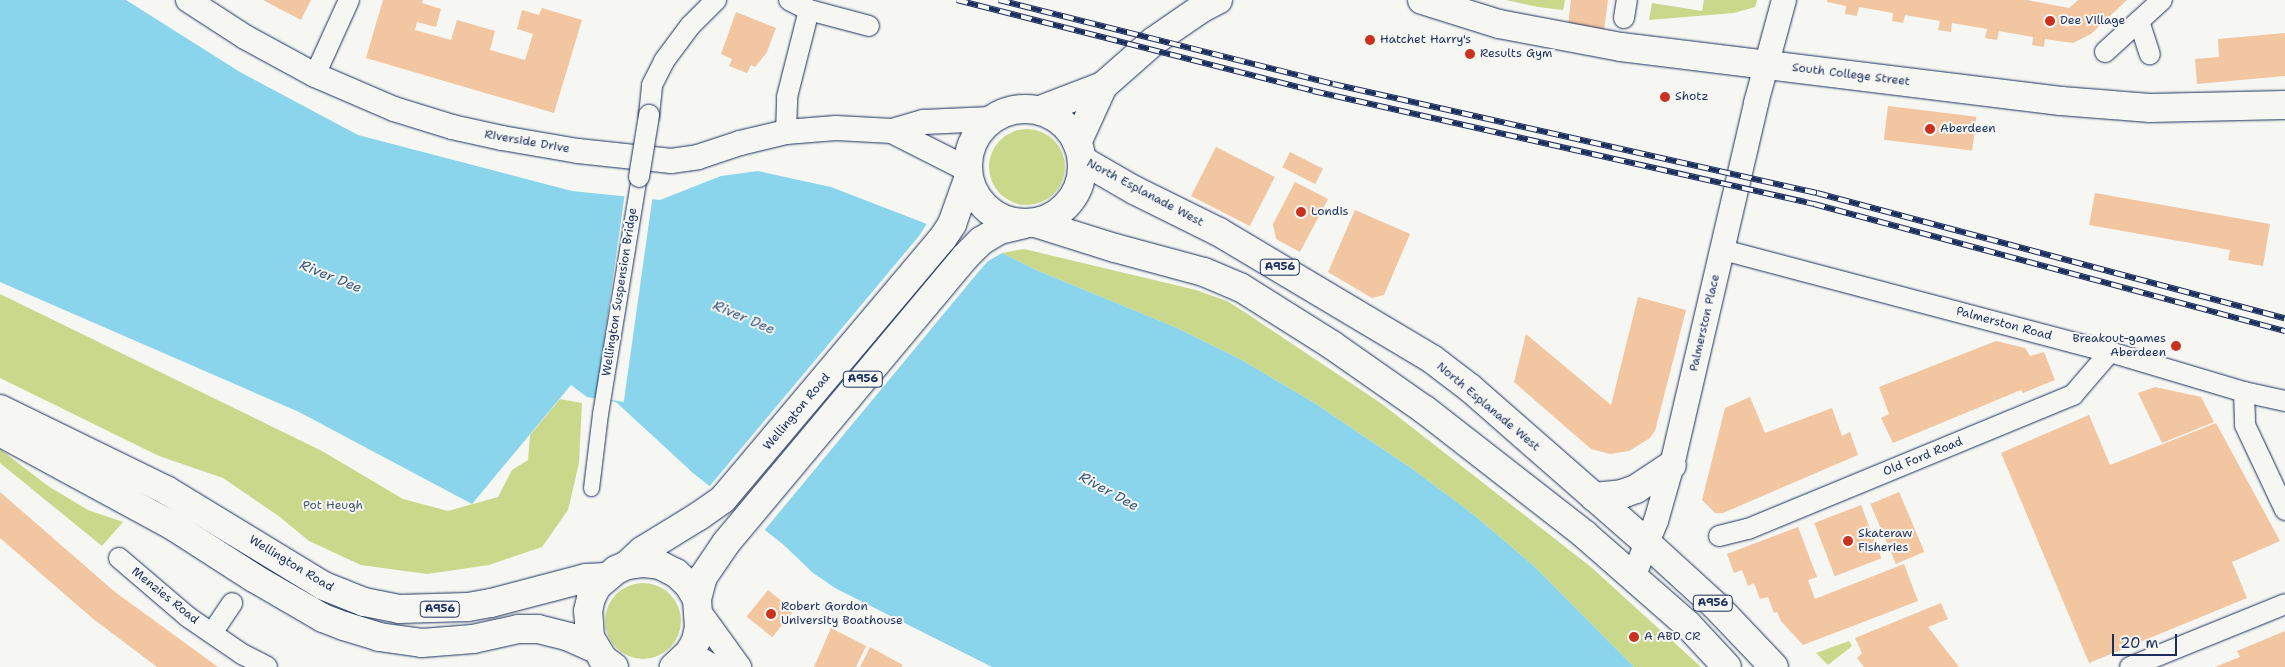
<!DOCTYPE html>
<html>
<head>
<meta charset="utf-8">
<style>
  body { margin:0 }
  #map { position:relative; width:2285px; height:667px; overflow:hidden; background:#f6f6f2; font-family:"Shantell Sans",sans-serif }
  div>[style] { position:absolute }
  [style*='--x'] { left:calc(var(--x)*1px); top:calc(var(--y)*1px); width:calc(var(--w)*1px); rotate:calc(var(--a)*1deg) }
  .green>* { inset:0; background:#cad88c }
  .round { border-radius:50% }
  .water>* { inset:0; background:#8ad5eb }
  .pier>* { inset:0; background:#f6f6f2; transform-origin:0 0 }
  .building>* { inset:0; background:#f1c6a0; transform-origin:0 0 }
  .roads { filter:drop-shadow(0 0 1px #1b2f5e) drop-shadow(0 0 1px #1b2f5e) }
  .pedestrian>* { height:15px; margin:-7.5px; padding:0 7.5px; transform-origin:7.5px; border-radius:7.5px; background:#f6f6f2 }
  .minor>* { height:20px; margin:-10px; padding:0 10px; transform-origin:10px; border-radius:10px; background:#f6f6f2 }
  .tertiary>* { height:24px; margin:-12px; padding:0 12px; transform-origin:12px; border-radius:12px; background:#f6f6f2 }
  .secondary>* { height:28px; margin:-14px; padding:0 14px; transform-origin:14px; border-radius:14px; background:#f6f6f2 }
  .primary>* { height:28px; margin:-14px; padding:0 14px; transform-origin:14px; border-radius:14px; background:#f6f6f2 }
  .primary>.ring { margin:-14px; padding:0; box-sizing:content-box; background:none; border:28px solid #f6f6f2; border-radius:50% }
  .rail>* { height:5.5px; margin-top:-2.75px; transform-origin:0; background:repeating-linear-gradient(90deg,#f6f6f2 0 11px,#1b2f5e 0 22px); box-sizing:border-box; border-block:1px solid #1b2f5e }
  .bridges { filter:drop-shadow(0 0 1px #1b2f5e) drop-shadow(0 0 1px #1b2f5e) }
  .minor-bridge>* { height:20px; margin:-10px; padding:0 10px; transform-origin:10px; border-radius:10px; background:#f6f6f2 }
  .dots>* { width:14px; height:14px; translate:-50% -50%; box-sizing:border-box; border:2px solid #f6f6f2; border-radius:50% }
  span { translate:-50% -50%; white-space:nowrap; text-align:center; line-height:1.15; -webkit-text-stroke:4px #f6f6f2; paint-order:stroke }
  .shield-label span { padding:1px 4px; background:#f6f6f2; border:1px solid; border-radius:4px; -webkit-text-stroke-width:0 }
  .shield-label { font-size:11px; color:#1b2f5e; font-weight:700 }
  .poi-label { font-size:12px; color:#1b2f5e }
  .left { translate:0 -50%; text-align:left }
  .right { translate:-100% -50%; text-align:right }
  .street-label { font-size:12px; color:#1b2f5e }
  .park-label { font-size:12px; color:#47596a }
  .water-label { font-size:14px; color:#375881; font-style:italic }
  .scale { position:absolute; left:2112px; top:634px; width:65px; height:22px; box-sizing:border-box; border:2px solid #1b2f5e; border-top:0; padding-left:6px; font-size:15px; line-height:18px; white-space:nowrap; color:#1b2f5e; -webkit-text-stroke:4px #f6f6f2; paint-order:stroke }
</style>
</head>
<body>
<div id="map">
  <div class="green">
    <i style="clip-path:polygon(1506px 0,1565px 0,1563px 10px,1538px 7px)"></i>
    <i style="clip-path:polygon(1704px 0,1757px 0,1755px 7px,1734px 13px,1649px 20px,1652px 3px,1702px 11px)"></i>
    <i class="round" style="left:989px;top:129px;width:76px;height:76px"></i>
    <i style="clip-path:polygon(1024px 249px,1196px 290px,1227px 301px,1243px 311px,1382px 404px,1591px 567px,1701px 667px,1634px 667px,1534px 566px,1474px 515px,1411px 468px,1316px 404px,1240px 359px,1177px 328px,1036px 270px,1002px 253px)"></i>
    <i style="clip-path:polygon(0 294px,322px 451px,403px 499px,448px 511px,498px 497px,512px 470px,528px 460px,530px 435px,560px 399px,582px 403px,579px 463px,568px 510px,542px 547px,489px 565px,427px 574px,361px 565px,309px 541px,280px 517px,223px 478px,159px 456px,0 378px)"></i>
    <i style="clip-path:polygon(0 449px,48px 486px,88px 510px,123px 522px,102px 546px,0 463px)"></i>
    <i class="round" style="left:605px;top:583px;width:76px;height:76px"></i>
    <i style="clip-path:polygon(1849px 641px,1852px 646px,1828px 665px,1816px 653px)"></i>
  </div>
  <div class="water">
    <i style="clip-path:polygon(0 0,126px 0,240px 72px,358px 135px,572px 191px,660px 200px,721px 176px,758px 171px,831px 187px,1002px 253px,1036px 270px,1177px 328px,1240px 359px,1316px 404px,1411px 468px,1474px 515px,1534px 566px,1634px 667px,992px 667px,835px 588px,813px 573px,785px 546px,693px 473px,616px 402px,587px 397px,571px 385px,472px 504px,299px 412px,0 282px)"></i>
  </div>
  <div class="pier">
    <i style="left:625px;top:192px;width:28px;height:208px;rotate:8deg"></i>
    <i style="clip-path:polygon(928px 222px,989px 245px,1002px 253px,988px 261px,980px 270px,763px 532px,709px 487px,919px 236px)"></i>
  </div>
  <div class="building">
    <i style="clip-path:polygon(263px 0,311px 0,301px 20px)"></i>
    <i style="clip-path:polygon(383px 0,423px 0,422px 3px,441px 9px,436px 27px,417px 22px,415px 30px,451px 40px,457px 20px,495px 31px,490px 50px,525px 60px,533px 34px,517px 29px,522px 10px,539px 15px,542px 8px,582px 20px,554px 113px,366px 58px)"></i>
    <i style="clip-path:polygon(1571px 0,1608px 0,1604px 30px,1568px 25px)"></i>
    <i style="clip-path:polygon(1827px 0,2027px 0,2069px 8px,2078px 0,2127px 0,2091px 34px,2073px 43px,2045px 39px,2044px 47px,2032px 45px,2033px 37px,1999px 31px,1997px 40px,1985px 38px,1987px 29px,1952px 23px,1951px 32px,1938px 30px,1940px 21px,1905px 15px,1903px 23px,1892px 21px,1893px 13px,1859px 7px,1857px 16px,1845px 14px,1846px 6px,1827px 2px)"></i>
    <i style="clip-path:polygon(736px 12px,776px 28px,767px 52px,755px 67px,751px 65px,747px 73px,729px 66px,732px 59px,721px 54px)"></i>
    <i style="clip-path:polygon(2285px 33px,2285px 76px,2197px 84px,2195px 59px,2219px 57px,2218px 39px)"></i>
    <i style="left:1888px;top:106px;width:89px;height:34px;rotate:7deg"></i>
    <i style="left:1216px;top:147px;width:66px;height:55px;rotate:27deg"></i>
    <i style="left:1290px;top:152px;width:37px;height:17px;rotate:27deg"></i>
    <i style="clip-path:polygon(1295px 182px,1328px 199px,1300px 252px,1276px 239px,1273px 224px)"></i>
    <i style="clip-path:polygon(2095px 193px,2270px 224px,2263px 266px,2228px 260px,2230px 250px,2089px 225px)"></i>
    <i style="clip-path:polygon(1355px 210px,1410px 234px,1384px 295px,1372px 298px,1328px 272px)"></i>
    <i style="clip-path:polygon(1638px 297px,1686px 310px,1655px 431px,1650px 438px,1629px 451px,1610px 454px,1591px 449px,1514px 382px,1526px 334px,1611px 405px)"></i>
    <i style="clip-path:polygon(1996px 341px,2025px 348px,2030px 356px,2044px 352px,2055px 380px,2023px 393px,2021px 390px,1893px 443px,1881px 418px,1889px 414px,1879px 387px)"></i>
    <i style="clip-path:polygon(2155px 387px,2201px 397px,2214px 422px,2162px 443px,2138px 393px)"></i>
    <i style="clip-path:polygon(1750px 397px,1765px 433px,1832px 408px,1842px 436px,1850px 432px,1858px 455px,1723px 513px,1715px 513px,1702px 500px,1725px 408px)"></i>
    <i style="clip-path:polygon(2089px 415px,2110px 465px,2216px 423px,2280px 541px,2232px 562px,2247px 598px,2089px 663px,2001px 453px)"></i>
    <i style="clip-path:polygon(0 492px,115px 592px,218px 667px,157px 667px,92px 618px,0 538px)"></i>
    <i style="left:1899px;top:492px;width:65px;height:31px;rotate:67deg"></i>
    <i style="left:1861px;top:505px;width:57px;height:50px;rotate:69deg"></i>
    <i style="clip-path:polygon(1798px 527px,1817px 577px,1808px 580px,1815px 599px,1904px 564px,1918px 601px,1803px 645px,1781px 621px,1777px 612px,1774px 613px,1768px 597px,1760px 599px,1754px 583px,1748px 586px,1742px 570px,1734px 573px,1727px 554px)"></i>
    <i style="left:768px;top:590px;width:33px;height:34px;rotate:39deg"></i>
    <i style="clip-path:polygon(1941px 603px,1948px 619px,1928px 627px,1959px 667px,1864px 667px,1857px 658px,1862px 653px,1855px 638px)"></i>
    <i style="clip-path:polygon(831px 628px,866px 646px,856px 667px,814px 667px)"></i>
    <i style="clip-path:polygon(2285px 631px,2285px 667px,2215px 667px,2240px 657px,2237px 651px)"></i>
    <i style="clip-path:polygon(870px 647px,903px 665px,901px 667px,860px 667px)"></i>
  </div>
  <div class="roads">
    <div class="pedestrian">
      <i style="--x:591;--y:488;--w:75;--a:-83.1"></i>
      <i style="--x:600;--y:414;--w:240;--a:-80.7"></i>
    </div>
    <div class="minor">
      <i style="--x:789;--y:0;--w:22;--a:27"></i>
      <i style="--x:809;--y:10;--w:62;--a:14.9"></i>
      <i style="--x:1624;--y:18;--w:18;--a:-81"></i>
      <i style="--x:2139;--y:21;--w:35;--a:72"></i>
      <i style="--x:2105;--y:52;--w:77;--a:-42.4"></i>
      <i style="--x:315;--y:75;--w:82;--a:-65.6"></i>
      <i style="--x:649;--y:115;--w:30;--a:-84"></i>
      <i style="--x:652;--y:85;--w:27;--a:-63"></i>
      <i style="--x:664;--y:61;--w:44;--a:-53.4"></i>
      <i style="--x:690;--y:26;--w:37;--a:-45"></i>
      <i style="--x:786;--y:132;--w:35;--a:-88"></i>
      <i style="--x:787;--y:97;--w:90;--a:-75.8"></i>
      <i style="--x:1723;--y:250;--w:400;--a:14.8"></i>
      <i style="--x:2110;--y:352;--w:140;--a:16.6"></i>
      <i style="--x:2244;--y:392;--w:42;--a:12.4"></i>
      <i style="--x:2244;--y:392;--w:33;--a:88"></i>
      <i style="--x:2245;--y:425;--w:94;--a:64.8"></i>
      <i style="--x:1719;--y:536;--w:30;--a:-14"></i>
      <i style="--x:1748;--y:529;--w:352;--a:-22.4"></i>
      <i style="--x:2073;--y:395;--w:57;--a:-49.3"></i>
      <i style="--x:119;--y:558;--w:91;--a:40.5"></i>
      <i style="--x:188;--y:617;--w:65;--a:34.4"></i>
      <i style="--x:242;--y:654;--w:28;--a:27"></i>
      <i style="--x:212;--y:633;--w:36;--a:-56"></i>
      <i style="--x:2130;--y:667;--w:167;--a:-22.1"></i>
    </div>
    <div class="tertiary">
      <i style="--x:188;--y:0;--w:68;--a:33"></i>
      <i style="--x:245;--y:37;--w:80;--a:28.5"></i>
      <i style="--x:315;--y:75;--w:86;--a:23.3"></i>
      <i style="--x:394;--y:109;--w:61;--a:17.2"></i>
      <i style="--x:452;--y:127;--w:51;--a:12.4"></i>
      <i style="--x:502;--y:138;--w:77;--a:9.7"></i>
      <i style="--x:578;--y:151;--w:94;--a:6.1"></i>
      <i style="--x:671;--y:161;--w:27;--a:-8"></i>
      <i style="--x:698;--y:157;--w:44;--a:-18.4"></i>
      <i style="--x:740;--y:143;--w:47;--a:-13.4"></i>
      <i style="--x:786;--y:132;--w:50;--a:-4.6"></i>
      <i style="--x:836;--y:128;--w:56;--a:3.1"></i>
      <i style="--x:892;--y:131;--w:33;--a:-16"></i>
      <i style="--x:924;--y:122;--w:67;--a:-2.6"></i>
      <i style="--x:892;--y:131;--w:84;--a:26.9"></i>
      <i style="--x:1633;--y:577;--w:61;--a:-67.7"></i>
      <i style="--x:1656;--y:521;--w:58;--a:-74.1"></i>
      <i style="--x:1672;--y:465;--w:372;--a:-76.9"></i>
      <i style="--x:1756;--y:103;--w:107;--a:-74.8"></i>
      <i style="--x:700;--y:613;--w:67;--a:54.2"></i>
      <i style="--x:689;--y:653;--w:28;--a:30"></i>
    </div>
    <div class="secondary">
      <i style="--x:1422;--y:0;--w:81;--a:17.3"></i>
      <i style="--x:1499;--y:24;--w:124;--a:10.7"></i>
      <i style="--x:1621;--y:47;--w:443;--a:7"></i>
      <i style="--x:2061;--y:101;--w:89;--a:4.5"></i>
      <i style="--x:2150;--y:108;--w:135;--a:-1.3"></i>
      <i style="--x:1040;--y:110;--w:67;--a:-20.9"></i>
      <i style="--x:1103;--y:86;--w:68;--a:-41.4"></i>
      <i style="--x:1154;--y:41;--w:58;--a:-34.5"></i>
      <i style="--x:1202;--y:8;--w:18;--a:-27"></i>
      <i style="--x:1077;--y:143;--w:63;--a:-65.5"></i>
    </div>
    <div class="primary">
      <i class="ring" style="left:968px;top:109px;width:86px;height:86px"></i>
      <i style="--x:1082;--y:160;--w:60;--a:30"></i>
      <i style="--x:1134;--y:190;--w:95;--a:26.3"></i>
      <i style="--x:1219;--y:232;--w:248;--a:30.8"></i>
      <i style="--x:1432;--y:359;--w:48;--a:37.3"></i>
      <i style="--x:1470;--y:388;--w:237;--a:41.2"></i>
      <i style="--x:1648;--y:544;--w:92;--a:42.4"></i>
      <i style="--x:1716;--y:606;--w:84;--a:46.4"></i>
      <i style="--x:1035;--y:223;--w:84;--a:17.4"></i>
      <i style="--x:1115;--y:248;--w:92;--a:15.1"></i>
      <i style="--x:1204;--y:272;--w:39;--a:23"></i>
      <i style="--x:1240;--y:287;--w:109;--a:32.2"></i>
      <i style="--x:1332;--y:345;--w:113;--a:35"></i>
      <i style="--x:1425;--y:410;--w:202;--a:37.9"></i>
      <i style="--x:1584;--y:534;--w:138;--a:41.2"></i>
      <i style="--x:1688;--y:625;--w:57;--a:47.1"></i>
      <i style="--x:0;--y:409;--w:185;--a:26"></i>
      <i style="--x:166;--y:490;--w:185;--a:31.3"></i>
      <i style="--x:324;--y:586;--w:43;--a:21.8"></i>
      <i style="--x:364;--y:602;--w:36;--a:11"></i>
      <i style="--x:399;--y:609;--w:69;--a:-1.7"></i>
      <i style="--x:468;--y:607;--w:23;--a:-10"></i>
      <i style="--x:491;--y:603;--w:98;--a:-14.7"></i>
      <i style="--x:586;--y:578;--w:20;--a:-3"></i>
      <i style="--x:0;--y:432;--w:197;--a:28.5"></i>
      <i style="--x:173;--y:526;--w:96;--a:32.7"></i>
      <i style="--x:254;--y:578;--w:80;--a:30.1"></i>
      <i style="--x:323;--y:618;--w:22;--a:21"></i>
      <i style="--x:344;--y:626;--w:37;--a:17"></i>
      <i style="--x:379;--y:637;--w:43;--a:7.9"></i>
      <i style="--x:422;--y:643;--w:51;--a:-4.5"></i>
      <i style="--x:473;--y:639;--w:46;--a:-12.5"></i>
      <i style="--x:518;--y:629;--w:20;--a:0"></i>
      <i style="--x:538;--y:629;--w:32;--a:14"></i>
      <i style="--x:569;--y:637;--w:30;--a:24"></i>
      <i style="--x:1594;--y:497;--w:28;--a:-6"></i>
      <i style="--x:1622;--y:494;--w:15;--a:-20"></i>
      <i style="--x:1636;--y:489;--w:43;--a:-33.7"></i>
      <i style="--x:627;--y:565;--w:21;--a:-43"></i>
      <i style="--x:642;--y:551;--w:67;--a:-31.6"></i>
      <i style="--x:699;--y:516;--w:29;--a:-35"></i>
      <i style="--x:723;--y:499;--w:341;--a:-49.9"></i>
      <i style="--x:943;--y:238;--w:17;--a:-57"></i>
      <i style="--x:952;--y:224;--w:48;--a:-70.4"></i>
      <i style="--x:697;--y:599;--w:23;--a:-75"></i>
      <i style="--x:703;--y:577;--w:41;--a:-55.9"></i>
      <i style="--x:726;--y:543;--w:373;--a:-50.1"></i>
      <i style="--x:965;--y:257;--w:23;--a:-45"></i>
      <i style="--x:981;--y:241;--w:21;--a:-31"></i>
      <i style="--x:999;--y:230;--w:26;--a:-13"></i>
      <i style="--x:614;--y:667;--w:14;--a:-144"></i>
      <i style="--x:603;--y:659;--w:26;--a:-121"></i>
      <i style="--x:590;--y:637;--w:26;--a:-94"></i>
      <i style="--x:588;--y:611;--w:13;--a:-77"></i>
      <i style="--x:591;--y:598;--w:13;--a:-63"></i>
      <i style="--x:597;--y:586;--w:25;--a:-40"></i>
      <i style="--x:616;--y:570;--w:12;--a:-24"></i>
      <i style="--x:627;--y:565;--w:17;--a:-7"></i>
      <i style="--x:644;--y:563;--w:16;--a:7"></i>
      <i style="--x:660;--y:565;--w:18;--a:27"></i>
      <i style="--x:676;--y:573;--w:16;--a:43"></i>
      <i style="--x:688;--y:584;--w:17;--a:59"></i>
      <i style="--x:697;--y:599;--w:28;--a:86"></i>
      <i style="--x:699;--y:627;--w:14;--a:102"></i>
      <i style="--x:696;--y:641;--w:14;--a:120"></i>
      <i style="--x:689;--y:653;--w:21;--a:137"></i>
    </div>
  </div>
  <div class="rail">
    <i style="--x:957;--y:0;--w:367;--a:14.3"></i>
    <i style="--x:1313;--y:91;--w:514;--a:12.71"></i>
    <i style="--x:1814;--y:204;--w:488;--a:15.1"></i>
    <i style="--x:999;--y:0;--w:344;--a:14.1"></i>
    <i style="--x:1333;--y:84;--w:496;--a:12.7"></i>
    <i style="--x:1817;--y:193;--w:484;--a:15"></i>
  </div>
  <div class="bridges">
    <div class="minor-bridge">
      <i style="--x:639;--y:177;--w:63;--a:-80.8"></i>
    </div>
  </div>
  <div class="dots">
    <i style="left:2050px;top:21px;background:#c8321e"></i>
    <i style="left:1370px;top:40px;background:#c8321e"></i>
    <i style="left:1470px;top:54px;background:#c8321e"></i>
    <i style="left:1665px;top:97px;background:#c8321e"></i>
    <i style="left:1930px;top:129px;background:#c8321e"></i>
    <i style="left:1301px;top:212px;background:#c8321e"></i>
    <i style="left:2176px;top:346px;background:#c8321e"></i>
    <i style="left:1848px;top:541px;background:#c8321e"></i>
    <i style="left:771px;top:614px;background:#c8321e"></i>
    <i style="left:1634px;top:637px;background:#c8321e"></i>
  </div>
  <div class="shield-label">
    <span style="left:1280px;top:267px">A956</span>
    <span style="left:863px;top:379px">A956</span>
    <span style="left:1713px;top:603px">A956</span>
    <span style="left:440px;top:609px">A956</span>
  </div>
  <div class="poi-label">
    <span class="left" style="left:2060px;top:21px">Dee Village</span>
    <span class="left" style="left:1380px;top:40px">Hatchet Harry's</span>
    <span class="left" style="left:1480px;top:54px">Results Gym</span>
    <span class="left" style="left:1675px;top:97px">Shotz</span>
    <span class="left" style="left:1940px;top:129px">Aberdeen</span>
    <span class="left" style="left:1311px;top:212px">Londis</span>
    <span class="right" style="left:2166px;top:346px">Breakout-games<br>Aberdeen</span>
    <span class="left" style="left:1858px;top:541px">Skateraw<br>Fisheries</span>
    <span class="left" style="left:781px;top:614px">Robert Gordon<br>University Boathouse</span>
    <span class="left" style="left:1644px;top:637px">A ABD CR</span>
  </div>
  <div class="street-label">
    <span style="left:1851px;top:75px;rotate:7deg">South College Street</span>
    <span style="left:527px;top:142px;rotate:10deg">Riverside Drive</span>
    <span style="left:1145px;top:193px;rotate:28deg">North Esplanade West</span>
    <span style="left:620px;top:292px;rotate:-81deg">Wellington Suspension Bridge</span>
    <span style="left:1705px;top:323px;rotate:-77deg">Palmerston Place</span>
    <span style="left:2004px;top:324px;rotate:15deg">Palmerston Road</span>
    <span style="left:1488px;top:407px;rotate:40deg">North Esplanade West</span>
    <span style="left:797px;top:412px;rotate:-50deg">Wellington Road</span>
    <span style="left:1923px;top:457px;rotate:-22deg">Old Ford Road</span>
    <span style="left:291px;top:564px;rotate:31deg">Wellington Road</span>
    <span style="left:165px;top:596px;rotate:39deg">Menzies Road</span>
  </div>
  <div class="park-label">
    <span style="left:333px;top:506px">Pot Heugh</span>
  </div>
  <div class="water-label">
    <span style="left:331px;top:276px;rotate:22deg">River Dee</span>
    <span style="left:744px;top:317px;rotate:23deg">River Dee</span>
    <span style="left:1109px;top:491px;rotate:29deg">River Dee</span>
  </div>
  <div class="scale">20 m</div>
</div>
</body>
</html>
